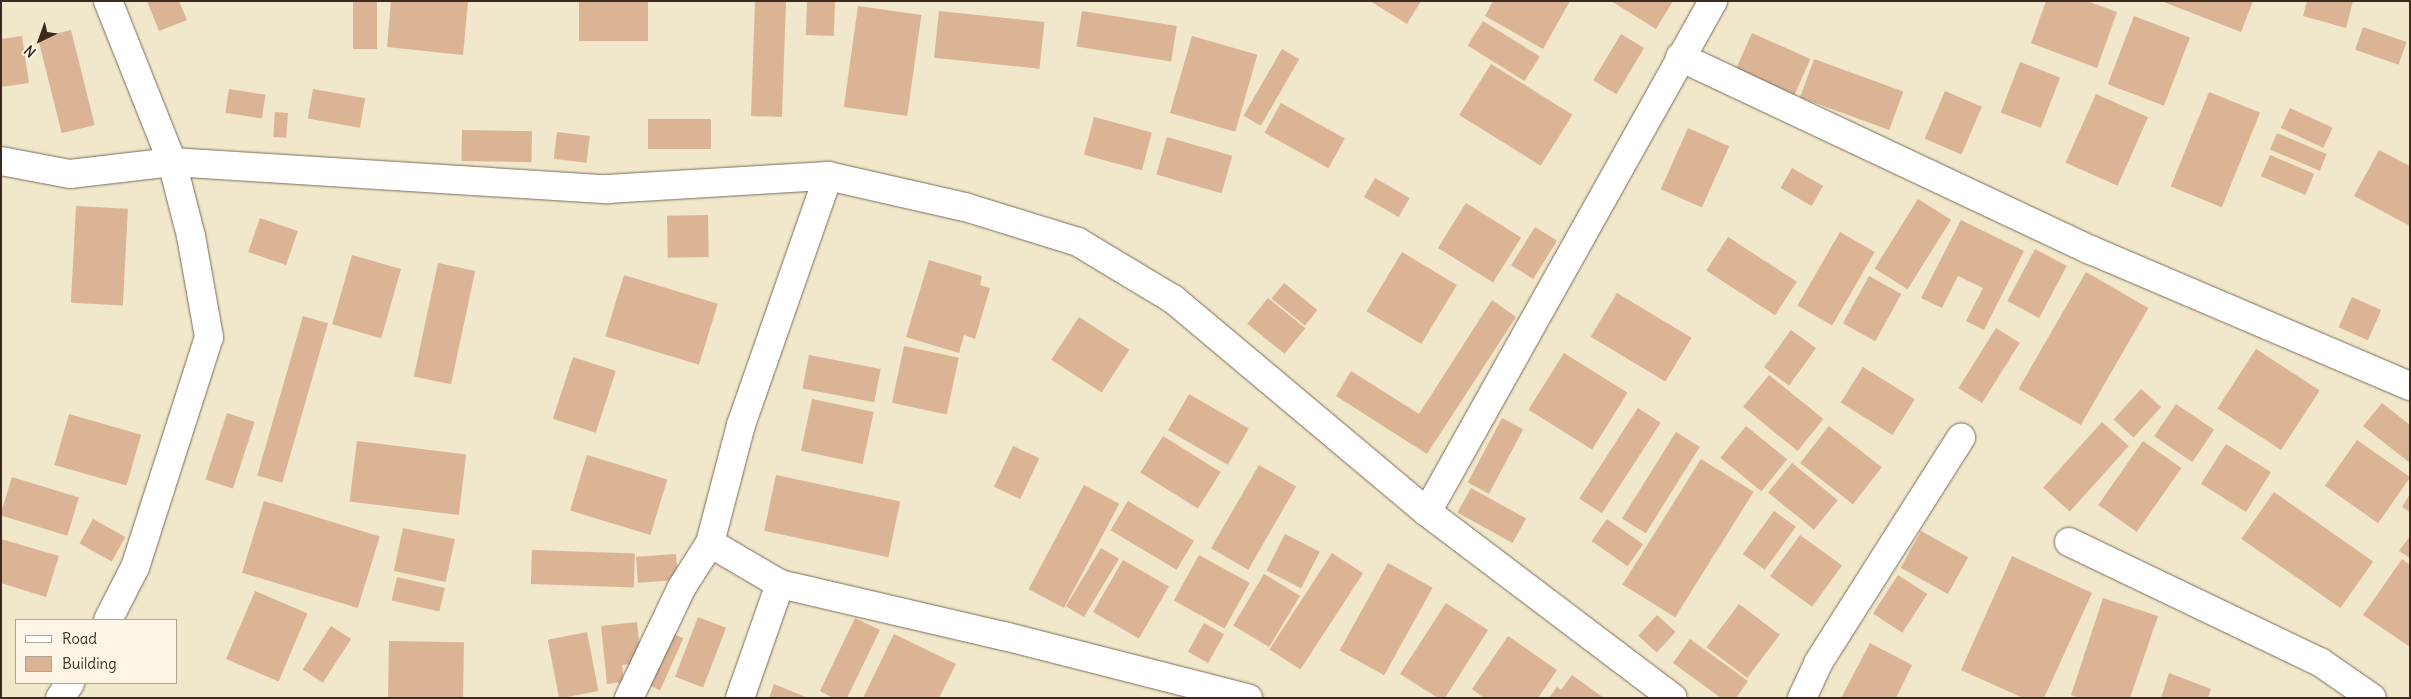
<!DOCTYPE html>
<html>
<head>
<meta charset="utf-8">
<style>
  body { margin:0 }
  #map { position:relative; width:2411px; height:699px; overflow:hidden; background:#f1e7ca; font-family:Delius,sans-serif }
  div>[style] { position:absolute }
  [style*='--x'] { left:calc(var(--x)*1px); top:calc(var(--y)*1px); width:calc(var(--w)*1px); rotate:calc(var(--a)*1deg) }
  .building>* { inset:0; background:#dbb495; transform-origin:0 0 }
  .roads { filter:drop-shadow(0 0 1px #7b6c5a) drop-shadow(0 0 1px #7b6c5a) }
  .street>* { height:28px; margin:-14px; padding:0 14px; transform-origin:14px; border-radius:14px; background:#fff }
  .secondary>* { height:28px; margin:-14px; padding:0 14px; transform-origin:14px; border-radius:14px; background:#fff }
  span { translate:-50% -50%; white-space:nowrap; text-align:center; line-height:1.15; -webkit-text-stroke:4px #fcf5e5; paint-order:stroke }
  .frame { position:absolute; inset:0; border:2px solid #3b2a1e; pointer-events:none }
  .legend { position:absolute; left:15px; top:619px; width:162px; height:65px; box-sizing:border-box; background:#fcf5e5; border:1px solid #afa495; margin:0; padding:6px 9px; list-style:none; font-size:15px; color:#3b2a1e }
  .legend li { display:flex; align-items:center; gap:10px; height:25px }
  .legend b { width:25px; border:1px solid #afa495 }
  .north { position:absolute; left:15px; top:15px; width:50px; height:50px; -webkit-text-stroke:4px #fcf5e5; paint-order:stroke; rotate:222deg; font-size:14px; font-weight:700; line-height:20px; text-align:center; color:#3b2a1e }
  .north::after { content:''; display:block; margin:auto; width:18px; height:22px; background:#3b2a1e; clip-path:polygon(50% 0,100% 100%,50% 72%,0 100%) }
</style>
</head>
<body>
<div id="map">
  <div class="building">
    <i style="clip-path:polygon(147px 1px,179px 1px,187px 20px,159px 31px)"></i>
    <i style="left:353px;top:1px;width:24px;height:48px"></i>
    <i style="clip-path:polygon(391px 1px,468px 1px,463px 55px,387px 47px)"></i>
    <i style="left:579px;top:1px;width:69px;height:40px"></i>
    <i style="left:755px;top:1px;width:31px;height:115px;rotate:2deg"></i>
    <i style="left:807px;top:1px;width:28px;height:34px;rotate:2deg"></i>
    <i style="clip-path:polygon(1370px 1px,1421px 1px,1407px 24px)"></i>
    <i style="clip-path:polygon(1493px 1px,1570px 1px,1543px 49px,1485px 16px)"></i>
    <i style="clip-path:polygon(1611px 1px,1673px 1px,1656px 29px)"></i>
    <i style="clip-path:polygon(2046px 1px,2087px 1px,2117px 12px,2097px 68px,2031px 43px)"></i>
    <i style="clip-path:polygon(2161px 1px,2253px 1px,2241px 32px)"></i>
    <i style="clip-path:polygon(2307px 1px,2353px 1px,2346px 28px,2303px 16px)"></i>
    <i style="left:858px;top:6px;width:64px;height:102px;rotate:8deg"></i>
    <i style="left:939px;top:11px;width:106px;height:47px;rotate:6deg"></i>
    <i style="left:1082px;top:11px;width:96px;height:36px;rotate:9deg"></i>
    <i style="left:2134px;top:16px;width:60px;height:73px;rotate:21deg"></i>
    <i style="left:1483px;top:21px;width:67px;height:29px;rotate:32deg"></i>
    <i style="left:2363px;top:27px;width:46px;height:24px;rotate:19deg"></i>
    <i style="left:71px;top:30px;width:98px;height:34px;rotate:76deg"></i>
    <i style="left:1752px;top:33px;width:64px;height:40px;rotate:24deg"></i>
    <i style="left:1621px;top:34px;width:27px;height:54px;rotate:31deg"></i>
    <i style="clip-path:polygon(22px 36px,29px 83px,1px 87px,1px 39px)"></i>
    <i style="left:1192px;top:36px;width:68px;height:80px;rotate:16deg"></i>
    <i style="left:1282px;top:49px;width:20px;height:77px;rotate:30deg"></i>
    <i style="left:1814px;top:59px;width:95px;height:41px;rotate:20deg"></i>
    <i style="left:2020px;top:62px;width:43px;height:54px;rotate:21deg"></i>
    <i style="left:1491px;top:64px;width:96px;height:60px;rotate:32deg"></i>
    <i style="left:229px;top:89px;width:37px;height:24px;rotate:9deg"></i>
    <i style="left:313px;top:89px;width:53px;height:30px;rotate:10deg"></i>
    <i style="left:1945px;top:91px;width:40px;height:52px;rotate:23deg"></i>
    <i style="left:2209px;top:92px;width:55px;height:102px;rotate:22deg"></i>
    <i style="left:2096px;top:94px;width:57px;height:75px;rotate:24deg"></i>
    <i style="left:1281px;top:103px;width:73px;height:34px;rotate:29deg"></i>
    <i style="left:2290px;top:108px;width:47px;height:22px;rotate:25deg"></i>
    <i style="left:275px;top:112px;width:13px;height:25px;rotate:4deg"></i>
    <i style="left:1094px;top:117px;width:60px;height:39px;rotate:15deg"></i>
    <i style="left:648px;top:119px;width:63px;height:30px"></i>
    <i style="left:1688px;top:128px;width:45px;height:67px;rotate:24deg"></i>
    <i style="left:462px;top:130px;width:70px;height:31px;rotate:1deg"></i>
    <i style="left:557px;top:132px;width:33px;height:27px;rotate:7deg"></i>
    <i style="left:2277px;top:133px;width:54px;height:18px;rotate:23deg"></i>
    <i style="left:1167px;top:137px;width:68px;height:39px;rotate:16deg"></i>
    <i style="clip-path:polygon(2379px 150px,2410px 166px,2410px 226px,2354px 196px)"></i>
    <i style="left:2270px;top:155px;width:48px;height:23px;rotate:23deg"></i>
    <i style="left:1792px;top:168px;width:36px;height:23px;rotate:30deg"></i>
    <i style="left:1375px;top:178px;width:40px;height:22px;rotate:30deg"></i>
    <i style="left:1918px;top:199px;width:39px;height:82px;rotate:32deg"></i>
    <i style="left:1466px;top:203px;width:65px;height:53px;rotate:32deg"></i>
    <i style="left:76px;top:206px;width:52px;height:97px;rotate:3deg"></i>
    <i style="left:708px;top:215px;width:42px;height:41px;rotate:89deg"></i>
    <i style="left:260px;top:218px;width:40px;height:36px;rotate:19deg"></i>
    <i style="clip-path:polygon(1961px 220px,2024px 251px,1984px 330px,1966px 321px,1983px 288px,1958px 276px,1942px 308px,1921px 298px)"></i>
    <i style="left:1535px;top:227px;width:26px;height:45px;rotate:32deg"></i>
    <i style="left:1840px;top:232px;width:40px;height:85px;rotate:30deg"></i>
    <i style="left:1728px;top:237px;width:82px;height:40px;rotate:33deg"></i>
    <i style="left:2035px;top:249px;width:36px;height:59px;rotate:28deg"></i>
    <i style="left:1402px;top:252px;width:64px;height:69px;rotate:31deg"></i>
    <i style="left:352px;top:255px;width:51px;height:72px;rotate:16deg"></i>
    <i style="clip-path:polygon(929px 260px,982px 276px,980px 285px,990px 288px,975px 339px,964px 335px,959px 353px,906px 337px)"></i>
    <i style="left:438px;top:263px;width:38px;height:116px;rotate:12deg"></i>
    <i style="left:2086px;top:272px;width:72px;height:135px;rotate:30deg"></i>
    <i style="left:624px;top:275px;width:98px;height:64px;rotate:17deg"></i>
    <i style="left:1869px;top:276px;width:37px;height:54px;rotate:29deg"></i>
    <i style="left:1284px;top:283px;width:43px;height:20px;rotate:39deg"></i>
    <i style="left:1617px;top:293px;width:87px;height:51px;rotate:31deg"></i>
    <i style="left:2352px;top:297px;width:32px;height:33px;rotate:24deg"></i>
    <i style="left:1268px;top:298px;width:48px;height:33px;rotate:39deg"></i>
    <i style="clip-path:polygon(1492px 300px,1516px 317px,1427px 454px,1336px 396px,1351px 371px,1419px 414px)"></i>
    <i style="left:303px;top:316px;width:26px;height:166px;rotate:16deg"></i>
    <i style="left:1079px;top:317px;width:60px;height:51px;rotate:33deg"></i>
    <i style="left:1996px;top:328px;width:28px;height:71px;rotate:32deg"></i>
    <i style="left:1791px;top:330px;width:31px;height:46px;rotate:36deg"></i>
    <i style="left:904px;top:346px;width:56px;height:58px;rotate:12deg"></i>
    <i style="left:2256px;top:349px;width:76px;height:71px;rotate:33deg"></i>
    <i style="left:1564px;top:353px;width:75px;height:67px;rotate:32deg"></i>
    <i style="left:809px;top:355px;width:73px;height:34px;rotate:11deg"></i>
    <i style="left:573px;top:357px;width:45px;height:65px;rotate:18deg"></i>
    <i style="left:1863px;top:367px;width:61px;height:42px;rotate:32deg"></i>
    <i style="left:1769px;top:375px;width:70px;height:41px;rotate:39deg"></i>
    <i style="left:2141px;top:389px;width:27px;height:41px;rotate:42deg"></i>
    <i style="left:1189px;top:394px;width:69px;height:42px;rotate:30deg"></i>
    <i style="left:812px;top:399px;width:63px;height:53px;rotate:12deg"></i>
    <i style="clip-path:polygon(2382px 403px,2410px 425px,2410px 463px,2363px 426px)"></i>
    <i style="left:2176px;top:404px;width:46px;height:39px;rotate:34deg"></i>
    <i style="left:1638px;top:408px;width:27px;height:108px;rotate:33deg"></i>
    <i style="left:227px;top:413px;width:29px;height:70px;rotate:18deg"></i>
    <i style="left:69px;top:414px;width:75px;height:53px;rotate:16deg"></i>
    <i style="left:1502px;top:418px;width:24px;height:73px;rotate:28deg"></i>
    <i style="left:2102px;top:422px;width:36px;height:88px;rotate:42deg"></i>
    <i style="left:1746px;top:426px;width:53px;height:41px;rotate:39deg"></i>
    <i style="left:1829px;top:426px;width:67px;height:47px;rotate:38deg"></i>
    <i style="left:1676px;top:432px;width:28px;height:102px;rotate:32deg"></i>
    <i style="left:1163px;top:436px;width:68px;height:43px;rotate:32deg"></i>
    <i style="left:2357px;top:440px;width:65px;height:56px;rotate:35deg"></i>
    <i style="left:357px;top:441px;width:110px;height:61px;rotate:7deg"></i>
    <i style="left:2143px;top:441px;width:47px;height:78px;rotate:35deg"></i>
    <i style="left:2226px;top:444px;width:53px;height:47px;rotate:32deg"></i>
    <i style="left:1013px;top:446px;width:29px;height:45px;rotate:25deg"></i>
    <i style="left:587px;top:455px;width:84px;height:58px;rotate:17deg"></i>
    <i style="left:1701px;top:459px;width:62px;height:148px;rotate:32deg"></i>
    <i style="left:1792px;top:463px;width:59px;height:38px;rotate:39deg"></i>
    <i style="left:1259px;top:465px;width:43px;height:96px;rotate:30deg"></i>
    <i style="left:776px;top:475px;width:127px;height:57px;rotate:12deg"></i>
    <i style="left:12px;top:477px;width:70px;height:40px;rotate:17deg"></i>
    <i style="left:1084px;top:485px;width:40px;height:118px;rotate:28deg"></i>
    <i style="left:1471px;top:488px;width:63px;height:28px;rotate:29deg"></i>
    <i style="left:2274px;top:492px;width:121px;height:57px;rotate:35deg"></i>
    <i style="clip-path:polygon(2410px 494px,2410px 512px,2402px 507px)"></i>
    <i style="left:264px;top:501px;width:121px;height:75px;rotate:17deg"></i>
    <i style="left:1128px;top:501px;width:77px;height:34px;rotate:31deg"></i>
    <i style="left:1774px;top:511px;width:27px;height:53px;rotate:36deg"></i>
    <i style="left:93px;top:519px;width:37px;height:28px;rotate:29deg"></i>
    <i style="left:1607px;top:519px;width:44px;height:27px;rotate:35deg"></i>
    <i style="left:403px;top:528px;width:53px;height:44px;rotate:12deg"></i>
    <i style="left:1921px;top:531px;width:54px;height:42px;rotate:29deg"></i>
    <i style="left:1285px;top:534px;width:39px;height:41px;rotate:27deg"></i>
    <i style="left:1800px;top:535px;width:52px;height:51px;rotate:36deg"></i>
    <i style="clip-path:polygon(2410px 536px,2410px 558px,2399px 551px)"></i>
    <i style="clip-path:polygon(1px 539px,59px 556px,46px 597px,1px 583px)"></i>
    <i style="left:1101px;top:548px;width:21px;height:68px;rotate:31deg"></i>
    <i style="left:532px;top:550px;width:103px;height:34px;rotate:2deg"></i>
    <i style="left:1332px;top:553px;width:37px;height:115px;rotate:33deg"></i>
    <i style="left:676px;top:554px;width:26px;height:40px;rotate:86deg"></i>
    <i style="left:1199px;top:555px;width:58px;height:52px;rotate:29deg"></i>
    <i style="clip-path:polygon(2012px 556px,2092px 593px,2044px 698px,2023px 698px,1961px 670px)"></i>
    <i style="clip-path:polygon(2402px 559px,2410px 565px,2410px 647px,2363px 615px)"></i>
    <i style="left:1123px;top:560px;width:53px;height:60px;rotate:30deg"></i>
    <i style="left:1388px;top:563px;width:51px;height:100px;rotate:29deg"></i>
    <i style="left:1264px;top:574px;width:42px;height:60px;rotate:31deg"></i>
    <i style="left:1898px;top:575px;width:35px;height:46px;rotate:33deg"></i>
    <i style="left:397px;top:577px;width:49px;height:24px;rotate:13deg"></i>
    <i style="left:255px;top:591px;width:57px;height:74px;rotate:23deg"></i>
    <i style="clip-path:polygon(2103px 598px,2158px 616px,2130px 698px,2079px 698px,2071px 695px)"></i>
    <i style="clip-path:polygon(1446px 603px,1488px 630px,1445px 698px,1438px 698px,1400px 674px)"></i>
    <i style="left:1739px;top:604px;width:51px;height:54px;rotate:37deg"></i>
    <i style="left:1657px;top:615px;width:25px;height:28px;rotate:42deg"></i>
    <i style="left:698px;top:617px;width:30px;height:64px;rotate:21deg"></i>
    <i style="clip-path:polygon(855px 618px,880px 630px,847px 698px,833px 698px,820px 691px)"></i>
    <i style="clip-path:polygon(637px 622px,641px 663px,622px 665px,624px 682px,607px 684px,601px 626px)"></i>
    <i style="left:1204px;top:623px;width:23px;height:33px;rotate:29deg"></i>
    <i style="left:331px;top:626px;width:24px;height:52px;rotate:33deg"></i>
    <i style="left:665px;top:630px;width:20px;height:57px;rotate:24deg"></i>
    <i style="left:587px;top:632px;width:60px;height:40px;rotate:79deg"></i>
    <i style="clip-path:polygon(894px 634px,956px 664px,939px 698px,863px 698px)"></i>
    <i style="clip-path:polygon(1508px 636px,1557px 670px,1538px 698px,1484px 698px,1472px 689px)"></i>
    <i style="clip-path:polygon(1690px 639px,1748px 681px,1736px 698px,1721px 698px,1673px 663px)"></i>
    <i style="left:389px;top:641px;width:75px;height:57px;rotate:1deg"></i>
    <i style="clip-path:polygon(1870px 643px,1912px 665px,1896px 698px,1841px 698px)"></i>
    <i style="clip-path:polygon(2169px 673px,2211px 689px,2208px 698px,2161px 698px)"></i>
    <i style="clip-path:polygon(1572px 675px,1604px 698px,1549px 698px,1557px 687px,1561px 690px)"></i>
    <i style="clip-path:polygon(774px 684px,808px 698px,769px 698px)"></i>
  </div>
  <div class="roads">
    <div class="street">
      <i style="--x:1680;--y:57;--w:454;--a:25.2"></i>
      <i style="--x:2091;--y:250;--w:347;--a:23.1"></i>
      <i style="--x:1;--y:161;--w:70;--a:10.7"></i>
      <i style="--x:70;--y:174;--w:103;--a:-6.7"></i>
      <i style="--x:172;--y:162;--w:436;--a:3.6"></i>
      <i style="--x:607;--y:189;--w:221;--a:-3.4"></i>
      <i style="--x:828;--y:176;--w:140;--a:12.8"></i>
      <i style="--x:965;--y:207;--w:118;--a:17.2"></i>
      <i style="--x:1078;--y:242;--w:111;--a:31"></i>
      <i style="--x:1173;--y:299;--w:331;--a:40"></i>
      <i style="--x:1427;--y:512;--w:308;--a:37.1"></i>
      <i style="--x:1427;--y:512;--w:586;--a:-60.76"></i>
      <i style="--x:2069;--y:542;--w:278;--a:25.6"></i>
      <i style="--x:2320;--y:662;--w:63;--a:34.7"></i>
      <i style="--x:710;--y:543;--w:81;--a:30.4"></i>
      <i style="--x:780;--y:584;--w:230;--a:13.1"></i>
      <i style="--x:1004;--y:636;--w:252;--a:14.3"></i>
      <i style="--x:629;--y:698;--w:123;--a:-64.5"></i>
      <i style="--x:682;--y:587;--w:52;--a:-57.5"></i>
      <i style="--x:710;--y:543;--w:122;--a:-75.3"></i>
      <i style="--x:741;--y:425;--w:264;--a:-70.7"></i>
      <i style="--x:740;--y:698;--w:121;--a:-70.7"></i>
      <i style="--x:1802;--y:698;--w:38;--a:-65"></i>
      <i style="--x:1818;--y:663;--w:267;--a:-57.6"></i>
    </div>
    <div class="secondary">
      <i style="--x:108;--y:1;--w:173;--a:68.3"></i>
      <i style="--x:172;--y:162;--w:76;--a:75.6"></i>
      <i style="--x:191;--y:236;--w:103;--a:79.9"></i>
      <i style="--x:209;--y:337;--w:242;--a:107.8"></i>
      <i style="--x:135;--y:567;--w:59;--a:117"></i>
      <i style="--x:60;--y:698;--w:18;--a:-56"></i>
    </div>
  </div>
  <div class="frame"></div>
  <ul class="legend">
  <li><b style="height:6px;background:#fff"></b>Road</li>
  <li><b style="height:14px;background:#dbb495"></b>Building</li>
  </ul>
  <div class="north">N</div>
</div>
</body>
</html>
